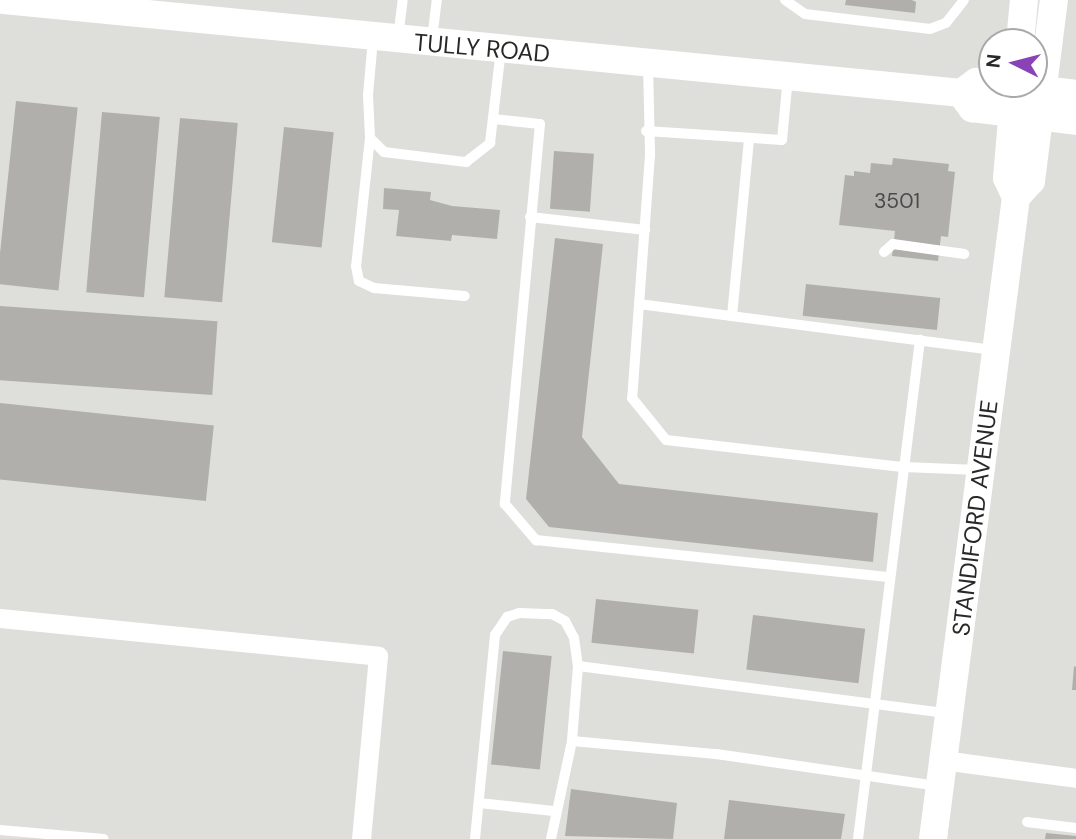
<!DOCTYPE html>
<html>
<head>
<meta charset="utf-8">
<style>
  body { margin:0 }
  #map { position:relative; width:1076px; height:839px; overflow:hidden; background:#dedfdb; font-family:"DM Sans",sans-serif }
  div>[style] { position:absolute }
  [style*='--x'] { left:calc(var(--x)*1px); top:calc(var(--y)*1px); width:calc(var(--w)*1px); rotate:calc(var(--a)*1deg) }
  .building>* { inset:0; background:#b1afac; transform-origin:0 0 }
  .service>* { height:10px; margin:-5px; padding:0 5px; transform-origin:5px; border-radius:5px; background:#fff }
  .minor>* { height:19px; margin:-9.5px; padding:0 9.5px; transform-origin:9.5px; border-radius:9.5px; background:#fff }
  .secondary>* { height:28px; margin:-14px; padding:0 14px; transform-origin:14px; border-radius:14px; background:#fff }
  span { translate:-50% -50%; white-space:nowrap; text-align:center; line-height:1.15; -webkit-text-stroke:5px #fff; paint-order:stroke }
  .number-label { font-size:21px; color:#4a4a48 }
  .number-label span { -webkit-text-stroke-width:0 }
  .street-label { font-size:24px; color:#282827 }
  .north { position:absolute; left:978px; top:28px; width:70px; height:70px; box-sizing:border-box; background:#fff; border:2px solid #a9a9a9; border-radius:50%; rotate:276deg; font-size:19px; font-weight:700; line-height:28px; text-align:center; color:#282827 }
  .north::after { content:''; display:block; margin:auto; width:24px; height:32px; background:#8a43b7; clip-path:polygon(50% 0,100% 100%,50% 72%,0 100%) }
</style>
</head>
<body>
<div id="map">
  <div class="building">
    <i style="clip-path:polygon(846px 0,912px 0,916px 2px,915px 13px,845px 5px)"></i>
    <i style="left:16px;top:101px;width:62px;height:184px;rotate:6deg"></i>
    <i style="left:102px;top:112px;width:58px;height:181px;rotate:5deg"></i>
    <i style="left:180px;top:118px;width:58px;height:180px;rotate:5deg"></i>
    <i style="left:284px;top:127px;width:50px;height:116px;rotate:6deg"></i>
    <i style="left:554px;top:151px;width:40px;height:58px;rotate:4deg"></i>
    <i style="clip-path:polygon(893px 158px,949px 164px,948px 171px,955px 172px,948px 237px,941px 236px,938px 261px,892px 256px,895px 231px,839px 225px,845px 175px,854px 176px,854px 171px,870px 173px,871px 163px,892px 165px)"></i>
    <i style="clip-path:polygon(384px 188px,431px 192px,430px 200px,452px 206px,500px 210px,497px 239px,452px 235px,451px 241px,396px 236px,399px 210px,383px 209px)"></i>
    <i style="clip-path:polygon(555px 238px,603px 244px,582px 437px,619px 484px,878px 513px,873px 562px,549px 527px,526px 499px)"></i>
    <i style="left:806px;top:284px;width:135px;height:32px;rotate:6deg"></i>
    <i style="left:0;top:306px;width:218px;height:74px;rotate:4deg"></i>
    <i style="left:0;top:403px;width:215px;height:76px;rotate:6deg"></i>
    <i style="left:596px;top:599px;width:103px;height:44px;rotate:6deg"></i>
    <i style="left:753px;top:615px;width:113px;height:55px;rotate:7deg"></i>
    <i style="left:503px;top:651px;width:49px;height:114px;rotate:6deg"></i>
    <i style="clip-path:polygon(1074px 666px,1076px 667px,1076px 690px,1072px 690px)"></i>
    <i style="clip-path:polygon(571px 789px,677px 803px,673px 839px,565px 836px)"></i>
    <i style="clip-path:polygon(729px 800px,845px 814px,841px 839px,724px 839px)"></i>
    <i style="clip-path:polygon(1046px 833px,1076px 836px,1076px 839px,1045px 839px)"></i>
  </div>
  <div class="service">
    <i style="--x:785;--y:0;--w:24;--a:35"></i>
    <i style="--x:805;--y:14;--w:126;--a:6.8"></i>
    <i style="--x:930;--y:29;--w:17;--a:-21"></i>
    <i style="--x:946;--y:23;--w:29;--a:-52"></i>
    <i style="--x:398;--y:38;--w:38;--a:-83"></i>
    <i style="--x:373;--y:39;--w:56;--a:95.1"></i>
    <i style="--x:368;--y:95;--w:43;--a:87.3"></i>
    <i style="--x:370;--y:138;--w:20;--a:45"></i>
    <i style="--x:384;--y:152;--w:83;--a:7"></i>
    <i style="--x:466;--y:162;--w:31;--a:-38"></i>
    <i style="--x:490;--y:143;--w:95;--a:-83.3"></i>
    <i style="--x:432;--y:39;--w:39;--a:-83"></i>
    <i style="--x:648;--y:64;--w:91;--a:88.7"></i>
    <i style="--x:650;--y:155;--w:244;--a:94.2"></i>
    <i style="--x:632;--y:398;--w:54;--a:51"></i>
    <i style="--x:666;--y:440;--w:240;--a:6.5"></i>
    <i style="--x:904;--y:467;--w:74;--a:2.3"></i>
    <i style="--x:493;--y:119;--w:47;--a:6.1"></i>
    <i style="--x:540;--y:124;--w:382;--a:95.3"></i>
    <i style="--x:505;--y:504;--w:48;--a:49.3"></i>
    <i style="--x:536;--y:540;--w:356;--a:6"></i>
    <i style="--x:646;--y:131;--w:136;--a:3.8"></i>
    <i style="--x:782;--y:140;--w:63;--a:-84.6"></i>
    <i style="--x:370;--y:138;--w:129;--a:96.2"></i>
    <i style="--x:356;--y:266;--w:15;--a:79"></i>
    <i style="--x:359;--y:281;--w:17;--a:25"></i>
    <i style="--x:374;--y:288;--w:91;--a:5"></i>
    <i style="--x:530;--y:217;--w:116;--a:6.4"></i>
    <i style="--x:884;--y:252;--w:12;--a:-42"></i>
    <i style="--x:893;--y:244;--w:72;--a:8"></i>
    <i style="--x:639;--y:304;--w:357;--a:7.4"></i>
    <i style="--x:732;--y:316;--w:179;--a:-84.5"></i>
    <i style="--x:578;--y:666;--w:371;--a:7.3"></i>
    <i style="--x:572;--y:741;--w:145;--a:5.2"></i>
    <i style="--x:716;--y:754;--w:225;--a:8.2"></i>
    <i style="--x:479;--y:803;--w:75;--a:6.1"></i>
    <i style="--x:1027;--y:822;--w:49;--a:7"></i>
    <i style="--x:0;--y:830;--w:104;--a:4.9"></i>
    <i style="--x:475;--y:839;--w:205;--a:-84.4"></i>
    <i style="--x:495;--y:635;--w:22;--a:-56"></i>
    <i style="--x:507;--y:617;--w:13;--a:-18"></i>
    <i style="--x:519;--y:613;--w:33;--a:2"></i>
    <i style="--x:552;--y:614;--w:15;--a:28"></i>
    <i style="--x:565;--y:621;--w:19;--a:62"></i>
    <i style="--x:574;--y:638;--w:28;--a:82"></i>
    <i style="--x:578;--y:666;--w:75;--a:94.6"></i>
    <i style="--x:572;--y:741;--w:100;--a:102.1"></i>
    <i style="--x:858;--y:839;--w:503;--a:-82.92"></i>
  </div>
  <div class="minor">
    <i style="--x:0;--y:618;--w:380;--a:5.7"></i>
    <i style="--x:378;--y:656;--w:184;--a:95.3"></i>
    <i style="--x:943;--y:760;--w:134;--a:7.7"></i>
  </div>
  <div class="secondary">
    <i style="--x:4;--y:0;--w:962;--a:5.55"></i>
    <i style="--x:961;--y:93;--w:19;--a:-36"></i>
    <i style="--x:976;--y:82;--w:101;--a:6.8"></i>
    <i style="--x:1020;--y:42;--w:42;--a:-84.6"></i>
    <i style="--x:961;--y:93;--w:19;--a:54"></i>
    <i style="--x:972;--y:108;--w:105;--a:7.1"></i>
    <i style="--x:1016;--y:197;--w:22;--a:-47"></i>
    <i style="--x:1031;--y:181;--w:182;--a:-82.8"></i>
    <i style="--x:933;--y:839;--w:647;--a:-82.63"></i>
    <i style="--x:1016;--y:197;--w:21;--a:-115"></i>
    <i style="--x:1007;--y:178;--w:94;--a:-85.1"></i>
  </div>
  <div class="number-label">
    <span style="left:897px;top:201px">3501</span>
  </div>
  <div class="street-label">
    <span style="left:482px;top:48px;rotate:5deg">TULLY ROAD</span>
    <span style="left:975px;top:518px;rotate:-83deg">STANDIFORD AVENUE</span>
  </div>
  <div class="north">N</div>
</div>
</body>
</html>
